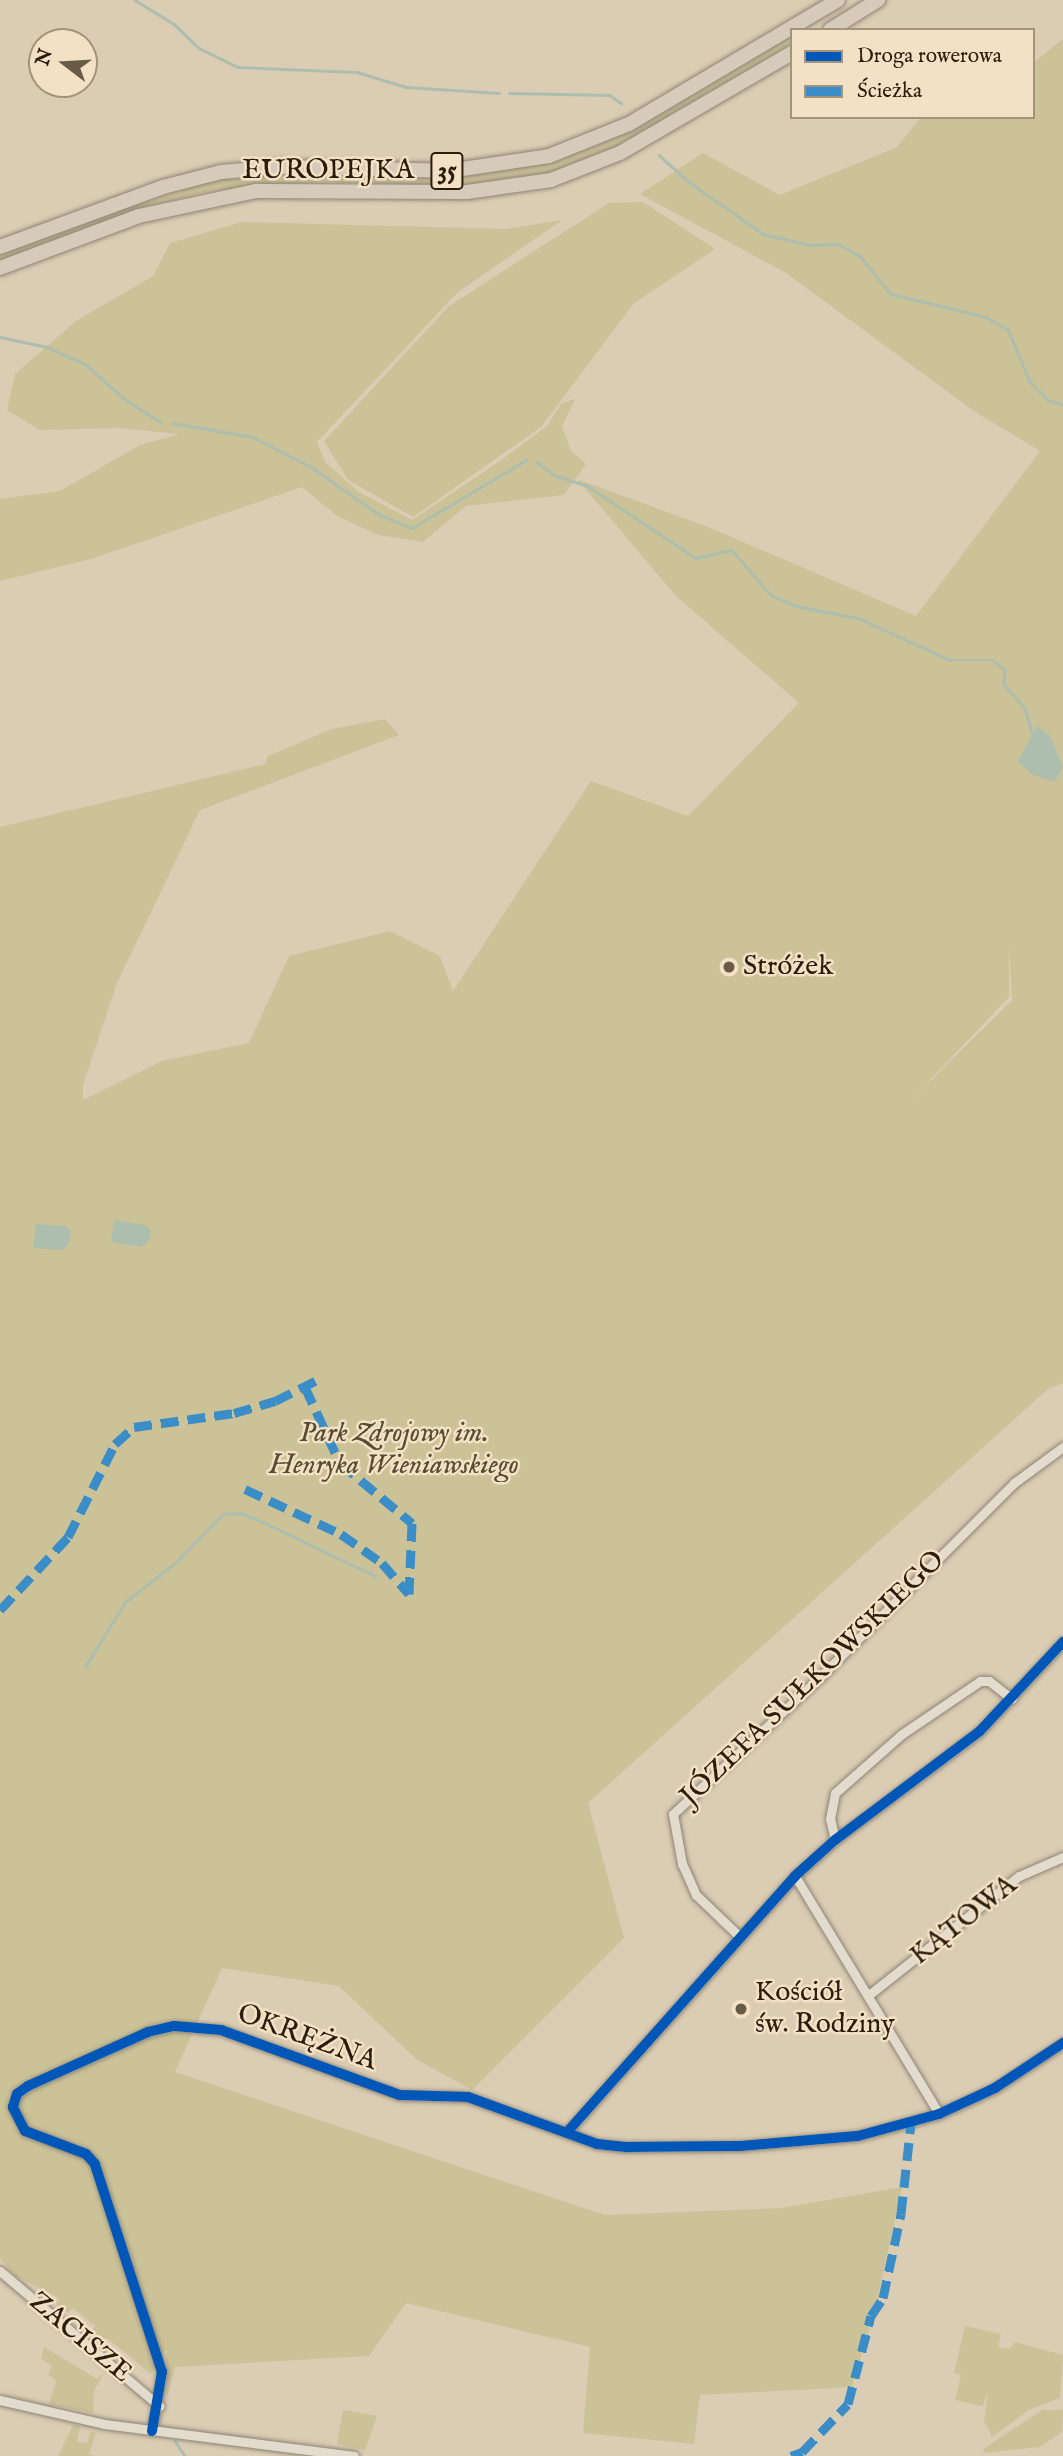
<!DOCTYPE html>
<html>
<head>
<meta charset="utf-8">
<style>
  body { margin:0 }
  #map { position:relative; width:1063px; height:2456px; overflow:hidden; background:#dbcdb4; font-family:"IM FELL English",serif }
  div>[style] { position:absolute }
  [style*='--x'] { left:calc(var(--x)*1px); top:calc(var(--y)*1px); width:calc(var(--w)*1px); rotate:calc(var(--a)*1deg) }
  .green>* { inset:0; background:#cbc298 }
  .water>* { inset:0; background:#adbeae }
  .stream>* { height:2.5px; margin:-1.25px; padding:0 1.25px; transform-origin:1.25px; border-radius:1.25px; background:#adbeae }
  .roads { filter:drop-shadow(0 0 2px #8d8474) drop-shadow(0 0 2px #8d8474) }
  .minor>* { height:9px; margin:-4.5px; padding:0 4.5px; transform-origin:4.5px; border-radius:4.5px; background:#e2dbce }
  .primary>* { height:14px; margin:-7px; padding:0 7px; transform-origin:7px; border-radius:7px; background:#d6cbba }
  .quiet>* { height:9px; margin-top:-4.5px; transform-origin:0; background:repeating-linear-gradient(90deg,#3b8dc7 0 18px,transparent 0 27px) }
  .cycleway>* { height:10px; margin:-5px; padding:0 5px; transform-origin:5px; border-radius:5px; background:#0057b8 }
  .dots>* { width:19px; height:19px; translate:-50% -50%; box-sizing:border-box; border:4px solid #f2e1c4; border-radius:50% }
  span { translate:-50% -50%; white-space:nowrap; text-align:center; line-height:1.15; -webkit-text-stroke:5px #f2e1c4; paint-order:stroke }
  .shield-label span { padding:2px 5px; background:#f2e1c4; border:2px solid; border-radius:5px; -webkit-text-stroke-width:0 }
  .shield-label { font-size:26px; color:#2a1d0d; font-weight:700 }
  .street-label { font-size:28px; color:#2a1d0d }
  .poi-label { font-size:28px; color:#2a1d0d }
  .left { translate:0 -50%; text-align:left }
  .park-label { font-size:28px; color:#564c30; font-style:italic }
  .legend { position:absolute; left:790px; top:28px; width:245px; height:91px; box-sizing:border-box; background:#f2e1c4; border:2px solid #a2937b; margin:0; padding:9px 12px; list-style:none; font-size:21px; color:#2a1d0d }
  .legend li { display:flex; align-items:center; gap:14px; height:35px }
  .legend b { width:35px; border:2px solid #a2937b }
  .north { position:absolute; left:28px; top:28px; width:70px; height:70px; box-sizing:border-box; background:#f2e1c4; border:2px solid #a2937b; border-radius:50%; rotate:287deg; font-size:19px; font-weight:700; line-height:28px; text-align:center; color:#2a1d0d }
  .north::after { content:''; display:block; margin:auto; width:24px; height:32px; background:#685b47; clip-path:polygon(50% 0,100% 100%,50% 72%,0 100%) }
</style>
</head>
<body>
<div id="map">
  <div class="green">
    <i style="clip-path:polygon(792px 35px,792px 45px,735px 79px,615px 149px,553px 173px,466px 186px,318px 182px,213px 190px,145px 207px,0 261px,0 254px,105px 214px,222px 178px,279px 174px,464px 176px,550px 161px,643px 123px)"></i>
    <i style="clip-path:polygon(evenodd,1063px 39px,1063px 1383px,1048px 1389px,588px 1803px,624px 1938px,472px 2090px,416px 2059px,339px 1986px,222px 1968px,175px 2072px,605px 2215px,781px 2208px,902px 2187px,875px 2310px,852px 2387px,700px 2395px,694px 2444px,583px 2433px,590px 2347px,406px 2303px,369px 2356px,175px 2367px,167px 2398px,166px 2349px,151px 2374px,107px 2338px,102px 2343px,90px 2333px,95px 2326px,73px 2308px,68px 2313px,56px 2304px,59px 2298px,16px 2276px,0 2258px,0 827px,265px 764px,268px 756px,332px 729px,385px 719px,399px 735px,200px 810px,117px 983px,83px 1085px,83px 1100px,162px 1061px,249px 1043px,289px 956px,390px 931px,440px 956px,453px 991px,591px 781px,688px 816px,799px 703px,676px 596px,577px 479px,708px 527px,916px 616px,1040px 451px,974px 411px,786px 273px,640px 194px,703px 153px,780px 195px,897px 147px,921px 117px,1033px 117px,1033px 63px,1063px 39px,1009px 945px,1012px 1000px,911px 1100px,1009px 997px,1009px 945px)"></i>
    <i style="clip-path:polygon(643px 202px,715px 249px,634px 303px,541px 427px,413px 517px,348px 480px,324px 441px,449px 306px,609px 203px)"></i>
    <i style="clip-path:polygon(562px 220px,457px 293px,317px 442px,325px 462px,359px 492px,412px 520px,500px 461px,547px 426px,561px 404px,575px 399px,562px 426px,571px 451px,586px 464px,564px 495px,466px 506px,423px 542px,378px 535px,337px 516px,302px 487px,91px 559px,0 581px,0 499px,60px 491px,140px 445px,180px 434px,118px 428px,40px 430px,7px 410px,15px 374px,76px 321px,153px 276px,170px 243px,242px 222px,506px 229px)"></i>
    <i style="clip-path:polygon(965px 2326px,1001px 2334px,998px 2347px,1010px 2349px,1015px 2342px,1063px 2355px,1060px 2398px,1029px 2410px,992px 2437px,984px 2421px,988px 2391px,983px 2406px,955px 2400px,961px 2375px,954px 2373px)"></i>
    <i style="clip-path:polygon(44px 2347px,97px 2379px,104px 2372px,94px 2391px,93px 2413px,49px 2404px,56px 2381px,48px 2374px,52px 2366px,41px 2359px)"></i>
    <i style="clip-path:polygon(343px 2410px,377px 2416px,365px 2450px,337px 2444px)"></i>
    <i style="clip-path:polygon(1042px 2410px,1063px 2410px,1062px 2432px,1040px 2447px,984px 2453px,983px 2449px)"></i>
    <i style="clip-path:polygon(73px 2425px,80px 2426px,77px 2442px,87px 2443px,90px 2432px,96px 2433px,89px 2454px,95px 2456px,58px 2456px)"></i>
  </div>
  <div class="water">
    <i style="clip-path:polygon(1037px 726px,1050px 736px,1063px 767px,1054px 782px,1031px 774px,1018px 761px)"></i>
    <i style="clip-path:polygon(114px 1220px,144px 1225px,151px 1230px,150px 1239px,142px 1247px,111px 1242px)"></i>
    <i style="clip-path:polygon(36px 1224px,65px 1226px,71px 1231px,69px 1243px,63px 1250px,33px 1248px)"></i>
  </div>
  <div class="stream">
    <i style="--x:135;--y:0;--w:46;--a:31.6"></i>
    <i style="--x:174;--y:24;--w:35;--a:44"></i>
    <i style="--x:199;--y:48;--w:43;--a:26"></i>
    <i style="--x:238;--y:67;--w:119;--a:2.4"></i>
    <i style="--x:357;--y:72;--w:51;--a:17"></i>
    <i style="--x:406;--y:87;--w:93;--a:3.7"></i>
    <i style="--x:509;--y:93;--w:101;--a:1.1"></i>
    <i style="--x:610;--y:95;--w:14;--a:36"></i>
    <i style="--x:659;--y:155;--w:39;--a:42"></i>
    <i style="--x:688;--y:181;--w:92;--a:35.2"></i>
    <i style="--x:763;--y:234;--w:47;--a:13.4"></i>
    <i style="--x:809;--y:245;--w:30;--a:-2"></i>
    <i style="--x:839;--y:244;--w:24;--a:30"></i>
    <i style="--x:860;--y:256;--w:49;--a:50.8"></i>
    <i style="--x:891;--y:294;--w:98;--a:13.6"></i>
    <i style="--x:986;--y:317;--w:25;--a:29"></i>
    <i style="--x:1008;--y:329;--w:57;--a:67.5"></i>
    <i style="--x:1030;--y:382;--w:25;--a:45"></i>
    <i style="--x:1048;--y:400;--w:16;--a:15"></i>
    <i style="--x:0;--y:337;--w:48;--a:12"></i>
    <i style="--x:47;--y:347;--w:42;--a:24.1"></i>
    <i style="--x:85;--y:364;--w:55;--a:41.3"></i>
    <i style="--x:126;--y:400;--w:41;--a:32.2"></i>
    <i style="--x:172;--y:423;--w:82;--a:9.8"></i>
    <i style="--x:253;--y:437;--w:65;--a:27.3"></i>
    <i style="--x:311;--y:467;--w:84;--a:34.8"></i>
    <i style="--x:380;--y:515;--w:35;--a:22"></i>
    <i style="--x:412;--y:528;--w:133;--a:-30.8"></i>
    <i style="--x:537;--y:462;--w:21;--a:37"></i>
    <i style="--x:554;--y:475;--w:36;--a:18"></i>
    <i style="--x:588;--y:486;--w:130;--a:33.7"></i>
    <i style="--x:696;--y:558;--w:37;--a:-13"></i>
    <i style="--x:732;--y:550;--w:60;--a:49.1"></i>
    <i style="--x:771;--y:595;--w:27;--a:24"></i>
    <i style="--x:796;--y:606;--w:63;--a:11"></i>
    <i style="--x:858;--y:618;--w:101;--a:24.5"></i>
    <i style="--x:950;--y:660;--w:42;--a:0"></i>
    <i style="--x:992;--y:660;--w:16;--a:35"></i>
    <i style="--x:1005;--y:669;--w:15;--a:94"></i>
    <i style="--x:1004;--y:684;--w:32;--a:49"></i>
    <i style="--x:1025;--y:708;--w:28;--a:73"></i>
    <i style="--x:85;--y:1667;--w:76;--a:-58.4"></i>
    <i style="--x:125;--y:1602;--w:62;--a:-37.8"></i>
    <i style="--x:174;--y:1564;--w:70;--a:-45.6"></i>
    <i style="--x:223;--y:1514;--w:17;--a:-3"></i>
    <i style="--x:240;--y:1513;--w:25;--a:21"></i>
    <i style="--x:263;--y:1522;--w:124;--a:25.7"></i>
    <i style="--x:175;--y:2441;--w:18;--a:56"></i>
  </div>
  <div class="roads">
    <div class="minor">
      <i style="--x:835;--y:1840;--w:22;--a:-103"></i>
      <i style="--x:830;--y:1819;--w:26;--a:-79"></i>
      <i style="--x:835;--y:1793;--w:89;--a:-41.4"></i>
      <i style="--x:902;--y:1734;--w:94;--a:-34.2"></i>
      <i style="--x:980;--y:1681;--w:9;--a:0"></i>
      <i style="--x:989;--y:1681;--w:29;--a:38"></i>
      <i style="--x:795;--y:1876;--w:278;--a:58.8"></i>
      <i style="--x:740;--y:1937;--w:61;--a:-136.3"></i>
      <i style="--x:696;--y:1895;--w:34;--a:-114"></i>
      <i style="--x:682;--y:1864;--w:51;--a:-100.2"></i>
      <i style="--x:673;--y:1814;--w:205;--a:-43"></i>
      <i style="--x:823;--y:1674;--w:270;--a:-45"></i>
      <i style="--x:1014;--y:1483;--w:61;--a:-36.3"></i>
      <i style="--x:870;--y:1994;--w:190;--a:-38.4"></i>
      <i style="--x:1019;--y:1876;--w:48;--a:-23.4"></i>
      <i style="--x:569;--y:2130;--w:340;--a:-48.3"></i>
      <i style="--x:795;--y:1876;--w:54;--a:-42"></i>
      <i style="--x:835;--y:1840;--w:181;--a:-36.9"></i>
      <i style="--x:980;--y:1731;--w:122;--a:-47"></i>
      <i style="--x:0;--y:2271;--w:209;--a:40.3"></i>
      <i style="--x:0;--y:2400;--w:108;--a:12.9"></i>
      <i style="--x:105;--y:2424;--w:251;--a:7.3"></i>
      <i style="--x:152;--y:2431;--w:60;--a:-80.4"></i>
      <i style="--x:162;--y:2372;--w:219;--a:-107.9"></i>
      <i style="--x:95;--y:2164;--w:13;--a:-132"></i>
      <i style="--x:86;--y:2154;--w:65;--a:-159.3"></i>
      <i style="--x:25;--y:2131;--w:27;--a:-117"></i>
      <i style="--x:13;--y:2107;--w:14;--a:-73"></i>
      <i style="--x:17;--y:2094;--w:14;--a:-36"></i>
      <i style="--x:28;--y:2086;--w:132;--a:-24.2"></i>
      <i style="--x:148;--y:2032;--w:27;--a:-13"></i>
      <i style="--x:174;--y:2026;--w:47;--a:4.9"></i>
      <i style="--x:221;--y:2030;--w:190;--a:20"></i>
      <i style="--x:400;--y:2095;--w:68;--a:1.7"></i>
      <i style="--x:468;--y:2097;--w:137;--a:20"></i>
      <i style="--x:597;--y:2144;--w:31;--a:6"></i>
      <i style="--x:628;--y:2147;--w:113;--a:-0.5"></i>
      <i style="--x:741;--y:2146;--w:117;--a:-4.9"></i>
      <i style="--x:858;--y:2136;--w:84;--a:-15.2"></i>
      <i style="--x:939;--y:2114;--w:62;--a:-24.9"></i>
      <i style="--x:995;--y:2088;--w:82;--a:-33.5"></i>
    </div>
    <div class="primary">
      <i style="--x:830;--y:30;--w:57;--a:-32"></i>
      <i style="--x:0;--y:247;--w:174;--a:-20.2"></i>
      <i style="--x:163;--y:187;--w:60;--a:-14.5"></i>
      <i style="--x:221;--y:172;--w:58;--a:-4.9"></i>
      <i style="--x:279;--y:167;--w:170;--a:1.3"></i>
      <i style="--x:449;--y:171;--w:101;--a:-8.5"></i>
      <i style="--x:549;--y:156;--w:86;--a:-21.8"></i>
      <i style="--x:629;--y:124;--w:243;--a:-30.7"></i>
      <i style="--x:0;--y:268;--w:148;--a:-20.5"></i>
      <i style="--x:139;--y:216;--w:120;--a:-12.1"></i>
      <i style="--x:256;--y:191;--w:211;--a:0.3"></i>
      <i style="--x:467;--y:192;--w:85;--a:-8.1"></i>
      <i style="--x:551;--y:180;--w:74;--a:-21.4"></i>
      <i style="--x:620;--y:153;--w:199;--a:-30.2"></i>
    </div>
  </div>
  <div class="quiet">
    <i style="--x:305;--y:1387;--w:84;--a:65.3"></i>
    <i style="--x:340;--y:1463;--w:94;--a:39.8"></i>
    <i style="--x:412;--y:1523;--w:71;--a:92.4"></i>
    <i style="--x:245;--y:1489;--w:106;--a:25.1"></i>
    <i style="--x:341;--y:1534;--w:50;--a:35.3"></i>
    <i style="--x:382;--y:1563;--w:41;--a:48.9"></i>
    <i style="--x:0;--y:1610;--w:100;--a:-47"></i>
    <i style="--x:68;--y:1537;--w:104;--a:-63.2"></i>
    <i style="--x:115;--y:1444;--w:25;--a:-42"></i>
    <i style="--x:134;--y:1427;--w:101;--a:-8"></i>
    <i style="--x:234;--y:1413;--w:43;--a:-16.3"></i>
    <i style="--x:275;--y:1401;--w:51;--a:-26.6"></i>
    <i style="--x:791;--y:2456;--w:12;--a:-20"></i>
    <i style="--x:802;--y:2452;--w:66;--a:-46.2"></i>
    <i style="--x:848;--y:2404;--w:91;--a:-75.4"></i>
    <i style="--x:871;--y:2316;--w:22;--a:-56"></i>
    <i style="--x:883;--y:2298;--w:86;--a:-77.9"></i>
    <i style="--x:901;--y:2214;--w:92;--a:-83.7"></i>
  </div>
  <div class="cycleway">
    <i style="--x:569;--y:2130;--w:340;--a:-48.3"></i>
    <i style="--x:795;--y:1876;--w:54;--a:-42"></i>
    <i style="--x:835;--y:1840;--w:181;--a:-36.9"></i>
    <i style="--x:980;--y:1731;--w:122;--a:-47"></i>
    <i style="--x:152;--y:2431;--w:60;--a:-80.4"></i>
    <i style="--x:162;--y:2372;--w:219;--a:-107.9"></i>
    <i style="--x:95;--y:2164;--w:13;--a:-132"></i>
    <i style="--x:86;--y:2154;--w:65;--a:-159.3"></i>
    <i style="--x:25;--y:2131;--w:27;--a:-117"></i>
    <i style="--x:13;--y:2107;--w:14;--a:-73"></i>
    <i style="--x:17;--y:2094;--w:14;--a:-36"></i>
    <i style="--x:28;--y:2086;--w:132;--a:-24.2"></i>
    <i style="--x:148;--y:2032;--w:27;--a:-13"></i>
    <i style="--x:174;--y:2026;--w:47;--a:4.9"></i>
    <i style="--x:221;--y:2030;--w:190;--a:20"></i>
    <i style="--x:400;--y:2095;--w:68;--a:1.7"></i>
    <i style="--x:468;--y:2097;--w:137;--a:20"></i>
    <i style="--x:597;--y:2144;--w:31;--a:6"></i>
    <i style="--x:628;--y:2147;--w:113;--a:-0.5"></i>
    <i style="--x:741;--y:2146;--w:117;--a:-4.9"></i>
    <i style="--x:858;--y:2136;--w:84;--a:-15.2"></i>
    <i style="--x:939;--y:2114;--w:62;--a:-24.9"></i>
    <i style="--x:995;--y:2088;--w:82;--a:-33.5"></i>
  </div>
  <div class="dots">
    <i style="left:729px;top:967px;background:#685b47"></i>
    <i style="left:741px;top:2009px;background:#685b47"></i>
  </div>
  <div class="shield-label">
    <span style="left:447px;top:171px">35</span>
  </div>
  <div class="street-label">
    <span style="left:328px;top:171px">EUROPEJKA</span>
    <span style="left:813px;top:1679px;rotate:-44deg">JÓZEFA SUŁKOWSKIEGO</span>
    <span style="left:964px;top:1921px;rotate:-38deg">KĄTOWA</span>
    <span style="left:307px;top:2038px;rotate:20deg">OKRĘŻNA</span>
    <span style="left:80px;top:2338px;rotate:40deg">ZACISZE</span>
  </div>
  <div class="poi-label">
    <span class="left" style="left:743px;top:967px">Stróżek</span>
    <span class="left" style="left:755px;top:2009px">Kościół<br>św. Rodziny</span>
  </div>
  <div class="park-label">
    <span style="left:394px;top:1450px">Park Zdrojowy im.<br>Henryka Wieniawskiego</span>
  </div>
  <ul class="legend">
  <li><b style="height:9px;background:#0057b8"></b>Droga rowerowa</li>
  <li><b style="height:9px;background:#3b8dc7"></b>Ścieżka</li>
  </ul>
  <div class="north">N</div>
</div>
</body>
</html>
